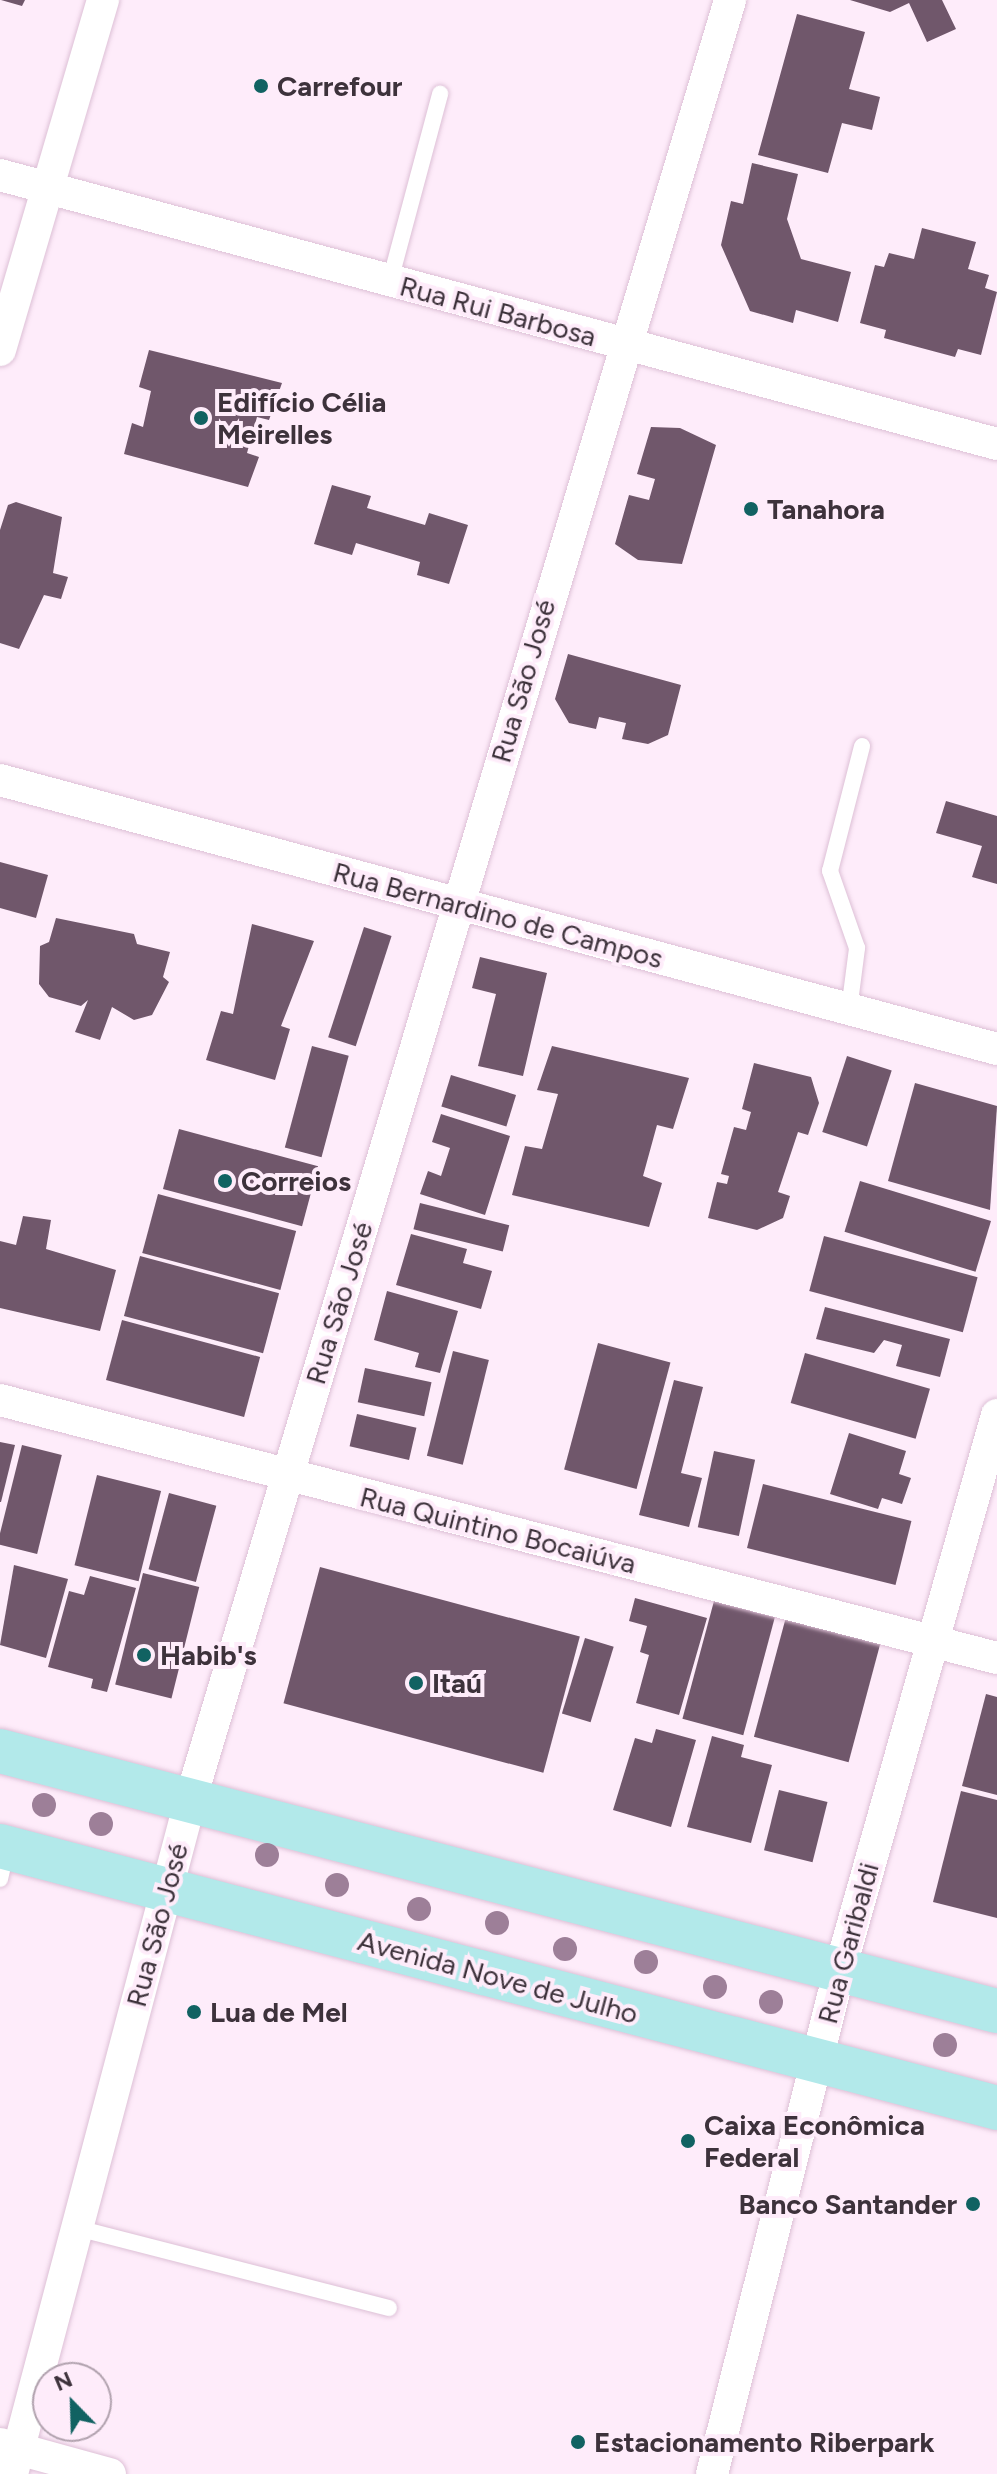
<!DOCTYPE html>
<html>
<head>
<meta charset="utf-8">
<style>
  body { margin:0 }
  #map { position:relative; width:997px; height:2474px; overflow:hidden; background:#feecfa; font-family:Figtree,sans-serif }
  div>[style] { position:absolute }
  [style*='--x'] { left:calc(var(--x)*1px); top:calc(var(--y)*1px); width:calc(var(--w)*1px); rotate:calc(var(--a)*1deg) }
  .building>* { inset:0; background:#70576b; transform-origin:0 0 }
  .roads { filter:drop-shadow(0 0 2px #ddc0d6) drop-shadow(0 0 2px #ddc0d6) }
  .lane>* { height:16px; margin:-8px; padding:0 8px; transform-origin:8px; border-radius:8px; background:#fff }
  .street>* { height:32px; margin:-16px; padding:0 16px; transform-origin:16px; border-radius:16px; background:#fff }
  .secondary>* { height:44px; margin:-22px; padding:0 22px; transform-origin:22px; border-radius:22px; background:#b2e9ea }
  .trees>* { width:24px; height:24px; margin:-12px; border-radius:50%; background:#9d7f98 }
  .dots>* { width:22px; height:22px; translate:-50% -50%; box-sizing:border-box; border:4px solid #feecfa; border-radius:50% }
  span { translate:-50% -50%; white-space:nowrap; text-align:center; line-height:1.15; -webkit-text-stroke:8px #feecfa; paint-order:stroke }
  .poi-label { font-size:28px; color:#3d323b; font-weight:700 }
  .left { translate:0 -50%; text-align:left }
  .right { translate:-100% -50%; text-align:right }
  .street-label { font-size:28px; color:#3d323b }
  .north { position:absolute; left:32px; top:2362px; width:80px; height:80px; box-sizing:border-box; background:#feecfa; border:2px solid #b1a2ae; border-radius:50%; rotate:337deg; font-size:22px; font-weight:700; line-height:32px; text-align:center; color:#3d323b }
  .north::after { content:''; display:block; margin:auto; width:28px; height:36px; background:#116262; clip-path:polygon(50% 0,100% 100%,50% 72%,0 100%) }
</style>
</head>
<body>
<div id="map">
  <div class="building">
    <i style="clip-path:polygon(1px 0,25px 0,22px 6px)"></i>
    <i style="clip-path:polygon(850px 0,942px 0,956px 29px,927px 42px,909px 3px,890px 12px)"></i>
    <i style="clip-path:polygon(797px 14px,865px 32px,849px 89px,880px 97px,872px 130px,842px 123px,828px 173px,758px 155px)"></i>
    <i style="clip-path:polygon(752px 163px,798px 174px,787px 219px,801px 259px,851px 272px,838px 322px,796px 310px,793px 323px,750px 311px,721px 245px,731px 201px,743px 204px)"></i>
    <i style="clip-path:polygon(922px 228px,976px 242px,968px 269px,989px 275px,985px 288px,997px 292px,981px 355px,958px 349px,955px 357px,884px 338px,886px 330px,860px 323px,875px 265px,884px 267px,889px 253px,914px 259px)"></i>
    <i style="clip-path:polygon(149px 350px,282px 383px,269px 420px,257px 417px,247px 453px,259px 457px,248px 487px,124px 454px,132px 423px,143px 427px,151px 391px,139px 387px)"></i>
    <i style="clip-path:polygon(651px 427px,680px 428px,716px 445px,682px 564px,638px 560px,615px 544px,629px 495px,649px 500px,655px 479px,637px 474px)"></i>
    <i style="clip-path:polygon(332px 485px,371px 496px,367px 508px,425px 525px,429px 513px,468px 525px,449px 584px,417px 575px,420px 562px,356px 543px,352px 555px,314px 544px)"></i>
    <i style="clip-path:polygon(16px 502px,62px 517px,53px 573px,68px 577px,61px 599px,44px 595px,19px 649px,0 643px,0 530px,8px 505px)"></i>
    <i style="clip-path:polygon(568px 654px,681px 685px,668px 735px,648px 744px,622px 739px,626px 723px,599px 717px,596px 729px,569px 723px,555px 699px)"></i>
    <i style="clip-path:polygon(946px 801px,997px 816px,997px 884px,972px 877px,982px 846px,936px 833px)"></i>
    <i style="clip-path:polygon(0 862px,48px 875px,36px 918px,0 908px)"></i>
    <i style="clip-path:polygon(56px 918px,134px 934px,137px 944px,170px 952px,163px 977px,169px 982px,152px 1015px,134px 1020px,112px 1007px,100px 1040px,75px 1032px,88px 1000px,81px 1006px,49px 997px,39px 984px,40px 946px,49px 942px)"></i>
    <i style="clip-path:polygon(252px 924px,314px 941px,281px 1026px,290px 1029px,275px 1080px,206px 1060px,221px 1011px,233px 1014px)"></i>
    <i style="left:364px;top:927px;width:29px;height:116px;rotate:18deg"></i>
    <i style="clip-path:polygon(480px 957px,547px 973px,523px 1076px,478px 1066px,496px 994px,472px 988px)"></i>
    <i style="left:312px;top:1046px;width:38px;height:105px;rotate:15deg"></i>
    <i style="clip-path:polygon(552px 1046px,689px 1078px,673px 1129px,657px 1125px,643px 1176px,662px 1183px,649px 1227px,512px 1195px,525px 1146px,542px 1149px,558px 1094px,537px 1090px)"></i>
    <i style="left:847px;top:1056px;width:47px;height:80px;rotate:18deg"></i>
    <i style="clip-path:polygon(754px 1063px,811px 1077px,819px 1103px,808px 1135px,798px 1132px,778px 1192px,790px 1196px,783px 1218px,757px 1230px,708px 1218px,717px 1182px,727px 1184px,729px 1176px,721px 1174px,734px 1127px,746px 1130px,751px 1112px,742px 1109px)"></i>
    <i style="left:451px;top:1075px;width:68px;height:33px;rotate:17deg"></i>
    <i style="clip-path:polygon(915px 1083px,997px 1106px,990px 1210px,888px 1181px)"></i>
    <i style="clip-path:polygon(441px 1114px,510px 1136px,485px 1215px,420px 1194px,428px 1171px,441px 1176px,450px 1148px,432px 1142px)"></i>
    <i style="left:179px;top:1129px;width:144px;height:62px;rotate:15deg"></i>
    <i style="left:860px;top:1181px;width:137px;height:53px;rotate:17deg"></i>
    <i style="left:158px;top:1194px;width:143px;height:61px;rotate:15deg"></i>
    <i style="left:420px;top:1203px;width:92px;height:27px;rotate:14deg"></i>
    <i style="clip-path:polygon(23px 1216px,51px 1220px,46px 1249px,116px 1270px,100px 1331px,0 1308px,0 1241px,16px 1245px)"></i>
    <i style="clip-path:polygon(411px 1234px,467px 1249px,463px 1263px,492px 1271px,481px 1309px,396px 1285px)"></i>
    <i style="left:824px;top:1236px;width:159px;height:57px;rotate:15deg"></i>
    <i style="left:140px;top:1256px;width:144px;height:62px;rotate:15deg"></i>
    <i style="clip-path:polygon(387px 1291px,458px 1311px,440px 1373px,415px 1367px,419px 1353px,374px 1340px)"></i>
    <i style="clip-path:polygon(825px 1307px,950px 1339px,940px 1377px,896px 1366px,902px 1345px,884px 1340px,874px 1353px,816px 1339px)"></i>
    <i style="left:122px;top:1320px;width:143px;height:62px;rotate:15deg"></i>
    <i style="left:598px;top:1343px;width:75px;height:131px;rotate:15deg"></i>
    <i style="left:453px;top:1351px;width:37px;height:108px;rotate:14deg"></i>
    <i style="left:805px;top:1353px;width:130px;height:52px;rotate:16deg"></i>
    <i style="left:365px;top:1368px;width:68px;height:35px;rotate:12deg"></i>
    <i style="clip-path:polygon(674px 1380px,703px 1387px,681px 1473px,702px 1478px,689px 1527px,639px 1515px)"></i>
    <i style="left:357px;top:1414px;width:61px;height:33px;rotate:13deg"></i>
    <i style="clip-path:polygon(849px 1433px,906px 1451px,899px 1474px,911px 1478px,902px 1504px,882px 1498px,878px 1509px,830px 1494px)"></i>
    <i style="clip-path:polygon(0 1442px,15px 1445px,1px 1502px,0 1502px)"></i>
    <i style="left:22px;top:1445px;width:41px;height:102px;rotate:14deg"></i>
    <i style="left:714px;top:1451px;width:42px;height:78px;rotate:12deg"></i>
    <i style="left:97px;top:1475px;width:66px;height:93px;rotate:14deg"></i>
    <i style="left:763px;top:1484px;width:153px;height:66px;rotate:14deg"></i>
    <i style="left:169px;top:1493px;width:49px;height:79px;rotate:15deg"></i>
    <i style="clip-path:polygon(14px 1565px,68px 1579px,46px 1658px,0 1645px)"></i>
    <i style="left:320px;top:1567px;width:269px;height:141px;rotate:15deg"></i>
    <i style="left:143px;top:1573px;width:58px;height:115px;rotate:14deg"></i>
    <i style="clip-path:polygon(90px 1576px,136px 1588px,107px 1692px,91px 1688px,93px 1679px,48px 1667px,69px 1591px,84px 1595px)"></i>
    <i style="clip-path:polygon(635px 1598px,707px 1618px,679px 1715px,636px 1703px,649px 1655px,640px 1652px,647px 1626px,629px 1621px)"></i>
    <i style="left:714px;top:1601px;width:63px;height:122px;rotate:15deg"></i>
    <i style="left:786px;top:1617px;width:98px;height:124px;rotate:15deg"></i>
    <i style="left:585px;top:1638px;width:30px;height:79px;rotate:17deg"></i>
    <i style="clip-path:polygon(986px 1694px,997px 1697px,997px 1795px,962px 1786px)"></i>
    <i style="clip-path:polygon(656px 1729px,696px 1740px,671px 1827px,613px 1810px,635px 1738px,652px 1743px)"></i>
    <i style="clip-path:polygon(712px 1736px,744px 1745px,741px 1757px,772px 1765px,751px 1843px,687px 1827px)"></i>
    <i style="left:779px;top:1790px;width:50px;height:62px;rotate:14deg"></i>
    <i style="clip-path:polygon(961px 1791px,997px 1800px,997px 1918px,933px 1902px)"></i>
  </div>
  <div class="roads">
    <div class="lane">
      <i style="--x:390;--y:281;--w:194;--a:-75"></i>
      <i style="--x:849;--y:1010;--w:63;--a:-82.6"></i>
      <i style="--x:857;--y:948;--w:82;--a:-109.3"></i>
      <i style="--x:830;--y:871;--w:129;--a:-75.6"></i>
      <i style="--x:0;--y:1879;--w:31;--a:-77"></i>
      <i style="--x:77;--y:2228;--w:322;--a:14.4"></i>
    </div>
    <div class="street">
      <i style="--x:0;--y:175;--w:1033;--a:15.1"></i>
      <i style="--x:0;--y:350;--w:365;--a:-73.6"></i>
      <i style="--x:0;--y:780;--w:1033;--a:15.1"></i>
      <i style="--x:0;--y:1400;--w:1030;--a:14.51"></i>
      <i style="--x:0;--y:2444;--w:114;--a:15.3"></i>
      <i style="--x:12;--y:2474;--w:699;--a:-75.17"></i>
      <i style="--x:191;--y:1798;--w:1877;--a:-73.31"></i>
      <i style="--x:712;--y:2474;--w:517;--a:-75.78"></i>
      <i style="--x:839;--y:1973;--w:580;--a:-74.19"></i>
    </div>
    <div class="secondary">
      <i style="--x:0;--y:1751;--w:1030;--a:14.62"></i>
      <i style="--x:0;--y:1846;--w:1031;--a:14.72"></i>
    </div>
  </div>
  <div class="trees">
    <i style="left:44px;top:1805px"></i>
    <i style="left:101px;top:1824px"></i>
    <i style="left:267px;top:1855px"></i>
    <i style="left:337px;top:1885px"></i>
    <i style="left:419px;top:1909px"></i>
    <i style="left:497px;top:1923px"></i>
    <i style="left:565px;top:1949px"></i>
    <i style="left:646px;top:1962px"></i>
    <i style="left:715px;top:1987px"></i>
    <i style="left:771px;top:2002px"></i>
    <i style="left:945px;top:2045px"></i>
  </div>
  <div class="dots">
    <i style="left:261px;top:86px;background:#116262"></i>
    <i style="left:201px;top:418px;background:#116262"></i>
    <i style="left:751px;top:509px;background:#116262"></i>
    <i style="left:225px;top:1181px;background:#116262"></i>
    <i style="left:144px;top:1655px;background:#116262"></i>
    <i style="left:416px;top:1683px;background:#116262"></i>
    <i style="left:194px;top:2012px;background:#116262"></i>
    <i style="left:688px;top:2141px;background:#116262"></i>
    <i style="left:973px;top:2204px;background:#116262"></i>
    <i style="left:578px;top:2442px;background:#116262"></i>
  </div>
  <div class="poi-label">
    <span class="left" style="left:277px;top:86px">Carrefour</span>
    <span class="left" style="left:217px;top:418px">Edifício Célia<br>Meirelles</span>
    <span class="left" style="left:767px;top:509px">Tanahora</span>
    <span class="left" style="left:241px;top:1181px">Correios</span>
    <span class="left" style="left:160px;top:1655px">Habib's</span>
    <span class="left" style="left:432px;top:1683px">Itaú</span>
    <span class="left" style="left:210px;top:2012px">Lua de Mel</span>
    <span class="left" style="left:704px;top:2141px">Caixa Econômica<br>Federal</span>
    <span class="right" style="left:957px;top:2204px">Banco Santander</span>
    <span class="left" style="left:594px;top:2442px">Estacionamento Riberpark</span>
  </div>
  <div class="street-label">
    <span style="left:498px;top:311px;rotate:15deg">Rua Rui Barbosa</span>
    <span style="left:523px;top:681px;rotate:-74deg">Rua São José</span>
    <span style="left:498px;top:915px;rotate:15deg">Rua Bernardino de Campos</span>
    <span style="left:339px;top:1303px;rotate:-73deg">Rua São José</span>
    <span style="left:498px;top:1530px;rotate:14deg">Rua Quintino Bocaiúva</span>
    <span style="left:157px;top:1925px;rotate:-75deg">Rua São José</span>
    <span style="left:848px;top:1943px;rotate:-75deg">Rua Garibaldi</span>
    <span style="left:498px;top:1977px;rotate:15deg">Avenida Nove de Julho</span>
  </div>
  <div class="north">N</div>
</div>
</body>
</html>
